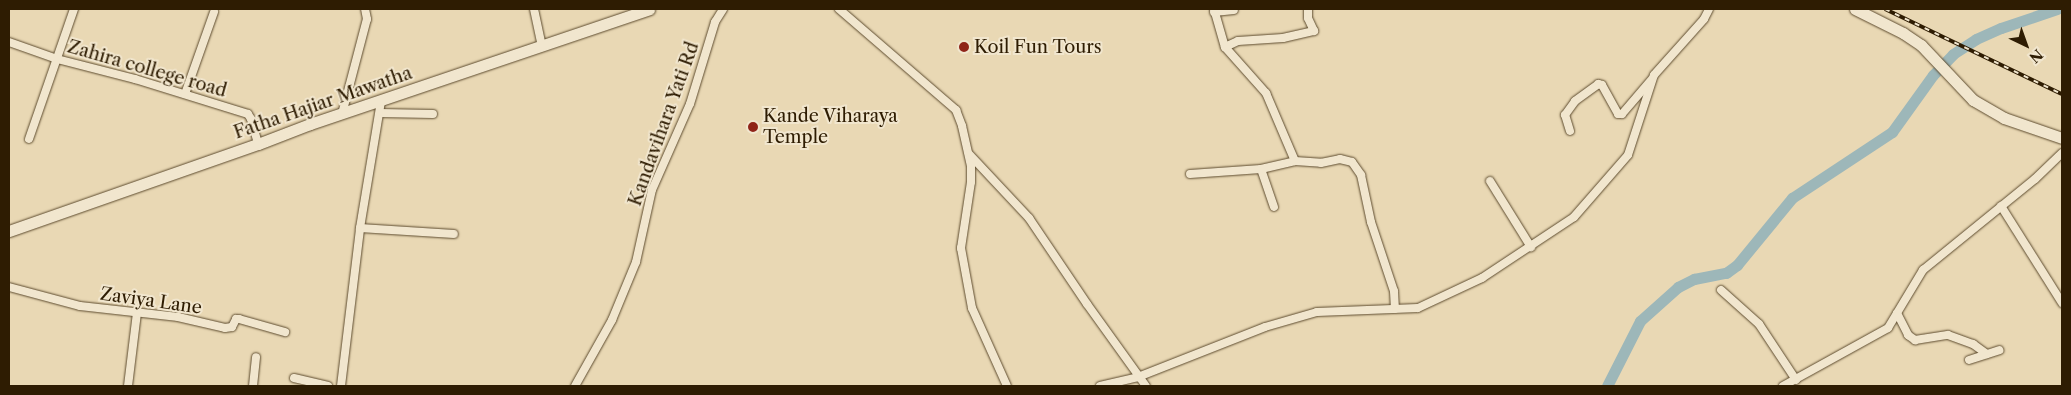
<!DOCTYPE html>
<html>
<head>
<meta charset="utf-8">
<style>
  body { margin:0 }
  #map { position:relative; width:2071px; height:395px; overflow:hidden; background:#e9d8b4; font-family:"Libre Caslon Text",serif }
  div>[style] { position:absolute }
  [style*='--x'] { left:calc(var(--x)*1px); top:calc(var(--y)*1px); width:calc(var(--w)*1px); rotate:calc(var(--a)*1deg) }
  .river>* { height:11px; margin:-5.5px; padding:0 5.5px; transform-origin:5.5px; border-radius:5.5px; background:#9db7b9 }
  .roads { filter:drop-shadow(0 0 1px #5d4b2e) drop-shadow(0 0 1px #5d4b2e) }
  .street>* { height:8px; margin:-4px; padding:0 4px; transform-origin:4px; border-radius:4px; background:#f1e6ce }
  .secondary>* { height:11px; margin:-5.5px; padding:0 5.5px; transform-origin:5.5px; border-radius:5.5px; background:#f1e6ce }
  .rail>* { height:4px; margin-top:-2px; transform-origin:0; background:repeating-linear-gradient(90deg,#f1e6ce 0 5.5px,#2e1c02 0 11px); box-sizing:border-box; border-block:1px solid #2e1c02 }
  .dots>* { width:14px; height:14px; translate:-50% -50%; box-sizing:border-box; border:2px solid #f1e6ce; border-radius:50% }
  span { translate:-50% -50%; white-space:nowrap; text-align:center; line-height:1.15; -webkit-text-stroke:4px #f1e6ce; paint-order:stroke }
  .poi-label { font-size:18px; color:#2e1c02 }
  .left { translate:0 -50%; text-align:left }
  .street-label { font-size:18px; color:#2e1c02 }
  .frame { position:absolute; inset:0; border:10px solid #2e1c02; pointer-events:none }
  .north { position:absolute; left:2001px; top:20px; width:50px; height:50px; -webkit-text-stroke:4px #f1e6ce; paint-order:stroke; rotate:138deg; font-size:14px; font-weight:700; line-height:20px; text-align:center; color:#2e1c02 }
  .north::after { content:''; display:block; margin:auto; width:18px; height:22px; background:#2e1c02; clip-path:polygon(50% 0,100% 100%,50% 72%,0 100%) }
</style>
</head>
<body>
<div id="map">
  <div class="river">
    <i style="--x:1607;--y:386;--w:73;--a:-63.1"></i>
    <i style="--x:1640;--y:321;--w:51;--a:-41.8"></i>
    <i style="--x:1678;--y:287;--w:18;--a:-27"></i>
    <i style="--x:1694;--y:279;--w:33;--a:-11"></i>
    <i style="--x:1726;--y:273;--w:14;--a:-36"></i>
    <i style="--x:1737;--y:265;--w:87;--a:-50.6"></i>
    <i style="--x:1792;--y:198;--w:120;--a:-33.4"></i>
    <i style="--x:1892;--y:132;--w:70;--a:-54.3"></i>
    <i style="--x:1933;--y:75;--w:29;--a:-46"></i>
    <i style="--x:1953;--y:54;--w:27;--a:-33"></i>
    <i style="--x:1976;--y:39;--w:27;--a:-24"></i>
    <i style="--x:2001;--y:28;--w:59;--a:-18.7"></i>
  </div>
  <div class="roads">
    <div class="street">
      <i style="--x:534;--y:9;--w:38;--a:78"></i>
      <i style="--x:839;--y:9;--w:155;--a:40.8"></i>
      <i style="--x:956;--y:110;--w:17;--a:69"></i>
      <i style="--x:962;--y:126;--w:41;--a:77.3"></i>
      <i style="--x:971;--y:166;--w:16;--a:90"></i>
      <i style="--x:971;--y:182;--w:67;--a:98.6"></i>
      <i style="--x:961;--y:248;--w:61;--a:79.6"></i>
      <i style="--x:972;--y:308;--w:85;--a:65.8"></i>
      <i style="--x:1214;--y:9;--w:40;--a:74"></i>
      <i style="--x:1225;--y:47;--w:62;--a:48.3"></i>
      <i style="--x:1266;--y:93;--w:74;--a:66.9"></i>
      <i style="--x:1295;--y:161;--w:26;--a:4"></i>
      <i style="--x:1321;--y:163;--w:19;--a:-12"></i>
      <i style="--x:1340;--y:159;--w:12;--a:14"></i>
      <i style="--x:1352;--y:162;--w:16;--a:55"></i>
      <i style="--x:1361;--y:175;--w:48;--a:78"></i>
      <i style="--x:1371;--y:222;--w:73;--a:71.6"></i>
      <i style="--x:1394;--y:291;--w:18;--a:87"></i>
      <i style="--x:1214;--y:12;--w:20;--a:-6"></i>
      <i style="--x:9;--y:42;--w:51;--a:19.5"></i>
      <i style="--x:57;--y:59;--w:81;--a:14.4"></i>
      <i style="--x:135;--y:79;--w:118;--a:17.2"></i>
      <i style="--x:248;--y:114;--w:6;--a:59"></i>
      <i style="--x:251;--y:119;--w:26;--a:74"></i>
      <i style="--x:1225;--y:47;--w:14;--a:-25"></i>
      <i style="--x:1238;--y:41;--w:45;--a:-3.8"></i>
      <i style="--x:1283;--y:38;--w:32;--a:-13"></i>
      <i style="--x:1314;--y:31;--w:14;--a:-115"></i>
      <i style="--x:1308;--y:18;--w:9;--a:-90"></i>
      <i style="--x:185;--y:94;--w:87;--a:-70.5"></i>
      <i style="--x:380;--y:113;--w:53;--a:1.1"></i>
      <i style="--x:342;--y:114;--w:98;--a:-75.3"></i>
      <i style="--x:367;--y:19;--w:10;--a:-101"></i>
      <i style="--x:1570;--y:131;--w:17;--a:-107"></i>
      <i style="--x:1565;--y:115;--w:17;--a:-54"></i>
      <i style="--x:1575;--y:101;--w:29;--a:-36"></i>
      <i style="--x:1598;--y:84;--w:4;--a:14"></i>
      <i style="--x:1602;--y:85;--w:33;--a:61"></i>
      <i style="--x:1618;--y:114;--w:4;--a:0"></i>
      <i style="--x:1622;--y:114;--w:46;--a:-49.4"></i>
      <i style="--x:29;--y:139;--w:138;--a:-70.9"></i>
      <i style="--x:969;--y:154;--w:88;--a:46.8"></i>
      <i style="--x:1029;--y:218;--w:104;--a:56"></i>
      <i style="--x:1087;--y:304;--w:101;--a:54.3"></i>
      <i style="--x:1261;--y:169;--w:40;--a:71.1"></i>
      <i style="--x:1190;--y:174;--w:71;--a:-4"></i>
      <i style="--x:1261;--y:169;--w:35;--a:-13"></i>
      <i style="--x:1490;--y:181;--w:78;--a:58.2"></i>
      <i style="--x:2001;--y:206;--w:115;--a:57.8"></i>
      <i style="--x:360;--y:228;--w:94;--a:3.7"></i>
      <i style="--x:9;--y:287;--w:73;--a:15"></i>
      <i style="--x:80;--y:306;--w:99;--a:6.4"></i>
      <i style="--x:178;--y:317;--w:48;--a:13.2"></i>
      <i style="--x:225;--y:328;--w:7;--a:-8"></i>
      <i style="--x:232;--y:327;--w:9;--a:-63"></i>
      <i style="--x:236;--y:319;--w:3;--a:0"></i>
      <i style="--x:239;--y:319;--w:48;--a:15.8"></i>
      <i style="--x:1721;--y:290;--w:51;--a:41.8"></i>
      <i style="--x:1759;--y:324;--w:67;--a:56.5"></i>
      <i style="--x:1897;--y:313;--w:25;--a:63"></i>
      <i style="--x:1908;--y:335;--w:9;--a:36"></i>
      <i style="--x:1915;--y:340;--w:33;--a:-9"></i>
      <i style="--x:1948;--y:335;--w:27;--a:20"></i>
      <i style="--x:1973;--y:344;--w:17;--a:36"></i>
      <i style="--x:1969;--y:360;--w:32;--a:-18"></i>
      <i style="--x:294;--y:378;--w:35;--a:13"></i>
      <i style="--x:128;--y:386;--w:74;--a:-83"></i>
      <i style="--x:253;--y:386;--w:29;--a:-84"></i>
      <i style="--x:341;--y:386;--w:159;--a:-83.1"></i>
      <i style="--x:360;--y:228;--w:129;--a:-80.6"></i>
      <i style="--x:575;--y:386;--w:76;--a:-60.7"></i>
      <i style="--x:612;--y:320;--w:63;--a:-67.5"></i>
      <i style="--x:636;--y:262;--w:74;--a:-77.5"></i>
      <i style="--x:652;--y:190;--w:94;--a:-66.2"></i>
      <i style="--x:690;--y:104;--w:86;--a:-73"></i>
      <i style="--x:715;--y:22;--w:15;--a:-58"></i>
      <i style="--x:1100;--y:386;--w:39;--a:-13"></i>
      <i style="--x:1138;--y:377;--w:136;--a:-21.5"></i>
      <i style="--x:1265;--y:327;--w:54;--a:-16.1"></i>
      <i style="--x:1317;--y:312;--w:101;--a:-2.3"></i>
      <i style="--x:1418;--y:308;--w:71;--a:-25.1"></i>
      <i style="--x:1482;--y:278;--w:110;--a:-33.5"></i>
      <i style="--x:1574;--y:217;--w:82;--a:-48.9"></i>
      <i style="--x:1628;--y:155;--w:84;--a:-72"></i>
      <i style="--x:1654;--y:75;--w:75;--a:-48.2"></i>
      <i style="--x:1704;--y:19;--w:11;--a:-63"></i>
      <i style="--x:1783;--y:386;--w:120;--a:-28.9"></i>
      <i style="--x:1888;--y:328;--w:68;--a:-58.9"></i>
      <i style="--x:1923;--y:270;--w:144;--a:-39.1"></i>
      <i style="--x:2035;--y:179;--w:37;--a:-44"></i>
    </div>
    <div class="secondary">
      <i style="--x:1855;--y:9;--w:54;--a:26.6"></i>
      <i style="--x:1903;--y:33;--w:22;--a:34"></i>
      <i style="--x:1921;--y:45;--w:76;--a:46.6"></i>
      <i style="--x:1973;--y:100;--w:36;--a:30"></i>
      <i style="--x:2004;--y:118;--w:61;--a:19"></i>
      <i style="--x:9;--y:231;--w:264;--a:-19.3"></i>
      <i style="--x:258;--y:144;--w:56;--a:-21"></i>
      <i style="--x:310;--y:124;--w:358;--a:-18.7"></i>
    </div>
  </div>
  <div class="rail">
    <i style="--x:1885;--y:9;--w:196;--a:25.7"></i>
  </div>
  <div class="dots">
    <i style="left:964px;top:47px;background:#8f2418"></i>
    <i style="left:753px;top:127px;background:#8f2418"></i>
  </div>
  <div class="poi-label">
    <span class="left" style="left:974px;top:47px">Koil Fun Tours</span>
    <span class="left" style="left:763px;top:127px">Kande Viharaya<br>Temple</span>
  </div>
  <div class="street-label">
    <span style="left:147px;top:69px;rotate:16deg">Zahira college road</span>
    <span style="left:323px;top:103px;rotate:-19deg">Fatha Hajiar Mawatha</span>
    <span style="left:664px;top:124px;rotate:-70deg">Kandavihara Yati Rd</span>
    <span style="left:151px;top:301px;rotate:8deg">Zaviya Lane</span>
  </div>
  <div class="frame"></div>
  <div class="north">N</div>
</div>
</body>
</html>
